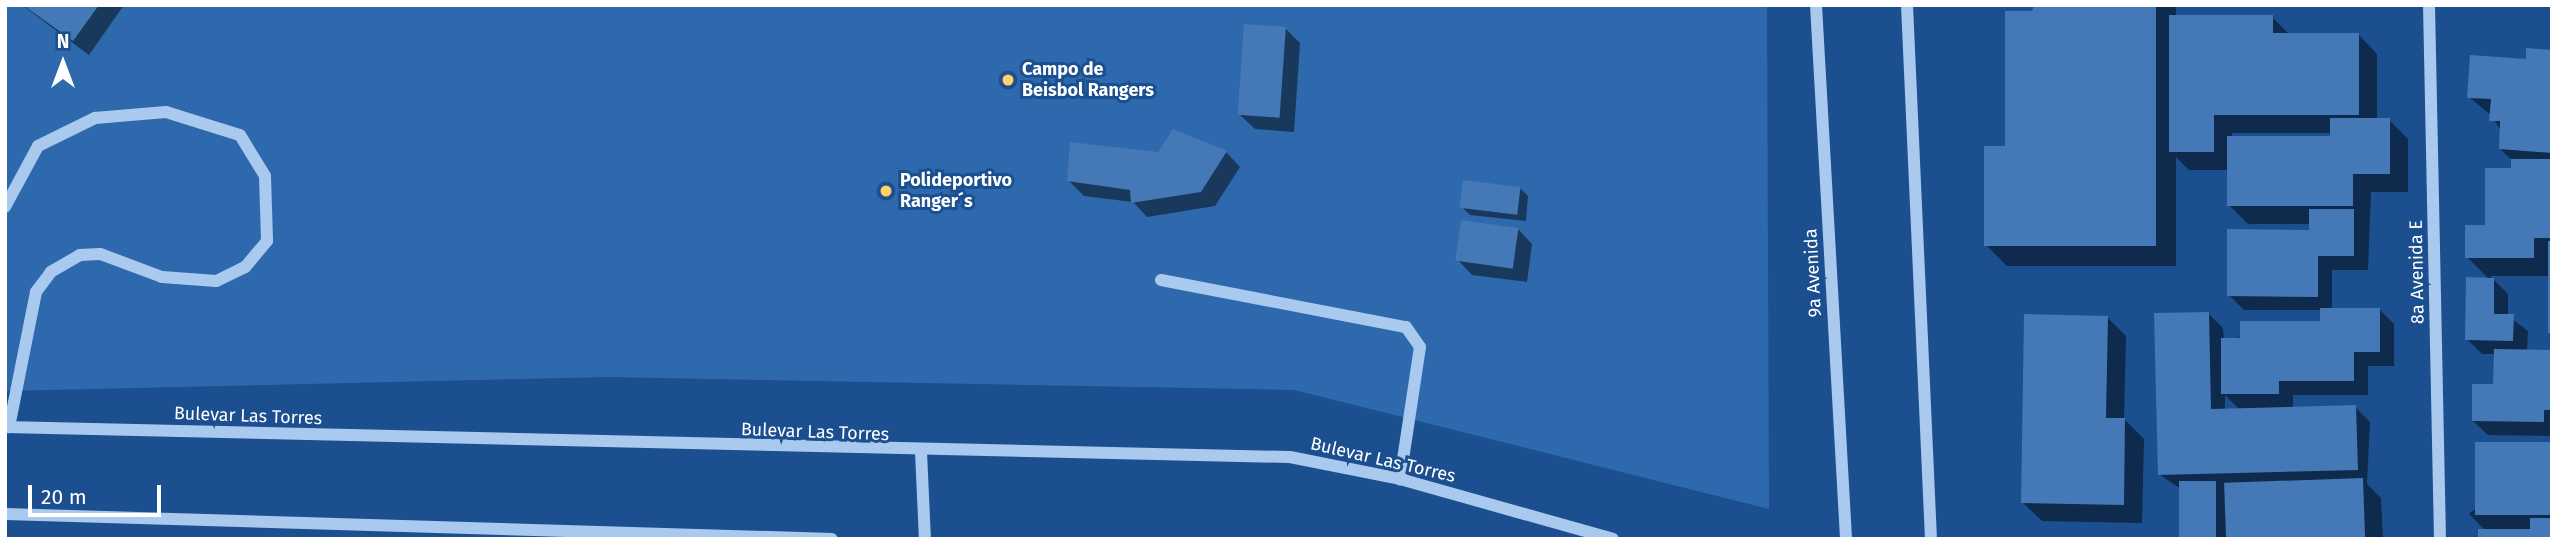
<!DOCTYPE html>
<html>
<head>
<meta charset="utf-8">
<style>
  body { margin:0 }
  #map { position:relative; width:2557px; height:544px; overflow:hidden; background:#1b4f8f; font-family:"Fira Sans",sans-serif }
  div>[style] { position:absolute }
  [style*='--x'] { left:calc(var(--x)*1px); top:calc(var(--y)*1px); width:calc(var(--w)*1px); rotate:calc(var(--a)*1deg) }
  .green>* { inset:0; background:#2e69ad }
  .shadow>* { inset:0; background:#0007 }
  .building>* { inset:0; background:#4478b7; transform-origin:0 0 }
  .minor>* { height:12px; margin:-6px; padding:0 6px; transform-origin:6px; border-radius:6px; background:#a9c9ee }
  .dots>* { width:19px; height:19px; translate:-50% -50%; box-sizing:border-box; border:4px solid #1b4f8f; border-radius:50% }
  span { translate:-50% -50%; white-space:nowrap; text-align:center; line-height:1.15; -webkit-text-stroke:6px #1b4f8f; paint-order:stroke }
  .poi-label { font-size:18px; color:#fff; font-weight:700 }
  .left { translate:0 -50%; text-align:left }
  .street-label { font-size:18px; color:#fff }
  .frame { position:absolute; inset:0; border:7px solid #fff; pointer-events:none }
  .north { position:absolute; left:28px; top:28px; width:70px; height:70px; -webkit-text-stroke:5px #1b4f8f; paint-order:stroke; rotate:0deg; font-size:19px; font-weight:700; line-height:28px; text-align:center; color:#fff }
  .north::after { content:''; display:block; margin:auto; width:24px; height:32px; background:#fff; clip-path:polygon(50% 0,100% 100%,50% 72%,0 100%) }
  .scale { position:absolute; left:28px; top:485px; width:133px; height:32px; box-sizing:border-box; border:4px solid #fff; border-top:0; padding-left:9px; font-size:21px; line-height:24px; white-space:nowrap; color:#fff; -webkit-text-stroke:5px #1b4f8f; paint-order:stroke }
</style>
</head>
<body>
<div id="map">
  <div class="green">
    <i style="clip-path:polygon(5px 5px,1767px 5px,1769px 509px,1294px 390px,609px 377px,5px 391px)"></i>
  </div>
  <div class="shadow">
    <i style="clip-path:polygon(22px 5px,124px 5px,89px 55px)"></i>
    <i style="clip-path:polygon(evenodd,2036px 5px,2176px 5px,2176px 17px,2272px 17px,2290px 35px,2359px 35px,2377px 54px,2377px 120px,2389px 120px,2408px 139px,2408px 192px,2371px 192px,2368px 270px,2332px 270px,2332px 309px,2379px 309px,2394px 324px,2394px 366px,2368px 366px,2368px 395px,2293px 395px,2293px 408px,2355px 407px,2370px 422px,2367px 484px,2381px 498px,2383px 539px,2181px 539px,2181px 489px,2160px 475px,2209px 314px,2223px 328px,2224px 340px,2322px 323px,2322px 310px,2244px 310px,2229px 295px,2311px 232px,2311px 224px,2248px 224px,2229px 205px,2229px 170px,2189px 170px,2176px 157px,2176px 266px,2007px 266px,1986px 245px,2036px 5px,2232px 133px,2332px 133px,2332px 138px,2232px 138px,2232px 133px,2036px 5px,2225px 395px,2240px 410px,2225px 410px,2225px 395px)"></i>
    <i style="clip-path:polygon(1285px 28px,1300px 43px,1294px 132px,1255px 129px,1240px 115px)"></i>
    <i style="clip-path:polygon(2552px 52px,2552px 335px,2549px 276px,2490px 276px,2508px 294px,2508px 316px,2528px 331px,2527px 351px,2552px 352px,2552px 436px,2488px 435px,2473px 421px,2495px 386px,2495px 354px,2482px 354px,2467px 339px,2489px 279px,2467px 257px,2487px 227px,2513px 161px,2500px 149px,2501px 131px,2492px 116px,2469px 97px)"></i>
    <i style="clip-path:polygon(1226px 152px,1240px 167px,1215px 206px,1147px 217px,1133px 202px,1084px 196px,1069px 181px,1159px 154px)"></i>
    <i style="clip-path:polygon(1520px 188px,1528px 196px,1526px 221px,1470px 215px,1462px 207px)"></i>
    <i style="clip-path:polygon(1518px 229px,1532px 244px,1527px 282px,1472px 275px,1458px 260px)"></i>
    <i style="clip-path:polygon(2107px 317px,2126px 336px,2124px 419px,2144px 439px,2142px 523px,2042px 521px,2023px 503px)"></i>
    <i style="clip-path:polygon(2552px 444px,2552px 539px,2486px 531px,2469px 514px)"></i>
  </div>
  <div class="building">
    <i style="clip-path:polygon(23px 5px,99px 5px,73px 41px)"></i>
    <i style="clip-path:polygon(2034px 5px,2156px 5px,2156px 246px,1984px 246px,1984px 146px,2005px 146px,2005px 11px,2032px 11px)"></i>
    <i style="clip-path:polygon(2169px 15px,2273px 15px,2273px 33px,2359px 33px,2359px 115px,2214px 115px,2214px 152px,2169px 152px)"></i>
    <i style="left:1244px;top:24px;width:42px;height:91px;rotate:4deg"></i>
    <i style="clip-path:polygon(2526px 48px,2552px 50px,2552px 153px,2499px 149px,2500px 121px,2489px 121px,2491px 99px,2467px 98px,2470px 55px,2526px 59px)"></i>
    <i style="clip-path:polygon(2330px 118px,2390px 118px,2390px 174px,2353px 174px,2353px 206px,2227px 206px,2227px 136px,2330px 136px)"></i>
    <i style="clip-path:polygon(1173px 129px,1227px 151px,1201px 192px,1131px 203px,1130px 190px,1067px 181px,1070px 142px,1158px 152px)"></i>
    <i style="clip-path:polygon(2511px 159px,2552px 159px,2552px 238px,2534px 238px,2534px 258px,2465px 258px,2465px 225px,2485px 225px,2485px 168px,2511px 168px)"></i>
    <i style="left:1463px;top:180px;width:58px;height:28px;rotate:7deg"></i>
    <i style="clip-path:polygon(2309px 209px,2354px 209px,2354px 256px,2318px 256px,2318px 297px,2227px 296px,2227px 229px,2309px 230px)"></i>
    <i style="left:1461px;top:220px;width:58px;height:41px;rotate:8deg"></i>
    <i style="left:2548px;top:241px;width:4px;height:92px"></i>
    <i style="clip-path:polygon(2466px 277px,2494px 278px,2494px 314px,2514px 314px,2513px 341px,2465px 340px)"></i>
    <i style="clip-path:polygon(2320px 308px,2380px 308px,2380px 352px,2354px 352px,2354px 381px,2279px 381px,2279px 394px,2221px 394px,2221px 338px,2240px 338px,2240px 321px,2320px 321px)"></i>
    <i style="clip-path:polygon(2209px 312px,2211px 409px,2356px 405px,2358px 470px,2158px 475px,2154px 313px)"></i>
    <i style="clip-path:polygon(2024px 314px,2108px 316px,2106px 418px,2125px 418px,2124px 505px,2021px 503px)"></i>
    <i style="clip-path:polygon(2494px 349px,2552px 350px,2552px 410px,2544px 410px,2544px 422px,2472px 421px,2472px 384px,2493px 384px)"></i>
    <i style="left:2475px;top:442px;width:77px;height:73px"></i>
    <i style="left:2363px;top:478px;width:61px;height:139px;rotate:88deg"></i>
    <i style="left:2179px;top:481px;width:37px;height:58px"></i>
    <i style="clip-path:polygon(2530px 518px,2552px 518px,2552px 539px,2478px 539px,2478px 529px,2530px 529px)"></i>
  </div>
  <div class="minor">
    <i style="--x:1816;--y:5;--w:535;--a:86.78"></i>
    <i style="--x:1907;--y:5;--w:535;--a:87.43"></i>
    <i style="--x:2429;--y:5;--w:534;--a:88.82"></i>
    <i style="--x:5;--y:207;--w:69;--a:-61.6"></i>
    <i style="--x:38;--y:146;--w:64;--a:-26.2"></i>
    <i style="--x:95;--y:118;--w:71;--a:-4.8"></i>
    <i style="--x:166;--y:112;--w:77;--a:17.3"></i>
    <i style="--x:240;--y:135;--w:48;--a:58.6"></i>
    <i style="--x:265;--y:176;--w:65;--a:88.2"></i>
    <i style="--x:267;--y:241;--w:34;--a:130"></i>
    <i style="--x:245;--y:267;--w:32;--a:154"></i>
    <i style="--x:216;--y:281;--w:54;--a:-175.8"></i>
    <i style="--x:162;--y:277;--w:66;--a:-159.6"></i>
    <i style="--x:100;--y:254;--w:20;--a:177"></i>
    <i style="--x:80;--y:255;--w:34;--a:150"></i>
    <i style="--x:51;--y:272;--w:25;--a:127"></i>
    <i style="--x:36;--y:292;--w:138;--a:101.3"></i>
    <i style="--x:1161;--y:280;--w:249;--a:10.9"></i>
    <i style="--x:1406;--y:327;--w:24;--a:55"></i>
    <i style="--x:1420;--y:347;--w:134;--a:98.6"></i>
    <i style="--x:5;--y:427;--w:1285;--a:1.34"></i>
    <i style="--x:1290;--y:457;--w:112;--a:11.3"></i>
    <i style="--x:1400;--y:479;--w:221;--a:15.7"></i>
    <i style="--x:921;--y:452;--w:87;--a:87.4"></i>
    <i style="--x:5;--y:514;--w:827;--a:1.73"></i>
  </div>
  <div class="dots">
    <i style="left:1008px;top:80px;background:#ffd166"></i>
    <i style="left:886px;top:191px;background:#ffd166"></i>
  </div>
  <div class="poi-label">
    <span class="left" style="left:1022px;top:80px">Campo de<br>Beisbol Rangers</span>
    <span class="left" style="left:900px;top:191px">Polideportivo<br>Ranger´s</span>
  </div>
  <div class="street-label">
    <span style="left:2417px;top:272px;rotate:-91deg">8a Avenida E</span>
    <span style="left:1813px;top:273px;rotate:-93deg">9a Avenida</span>
    <span style="left:248px;top:416px;rotate:2deg">Bulevar Las Torres</span>
    <span style="left:815px;top:432px;rotate:2deg">Bulevar Las Torres</span>
    <span style="left:1383px;top:460px;rotate:13deg">Bulevar Las Torres</span>
  </div>
  <div class="frame"></div>
  <div class="north">N</div>
  <div class="scale">20 m</div>
</div>
</body>
</html>
